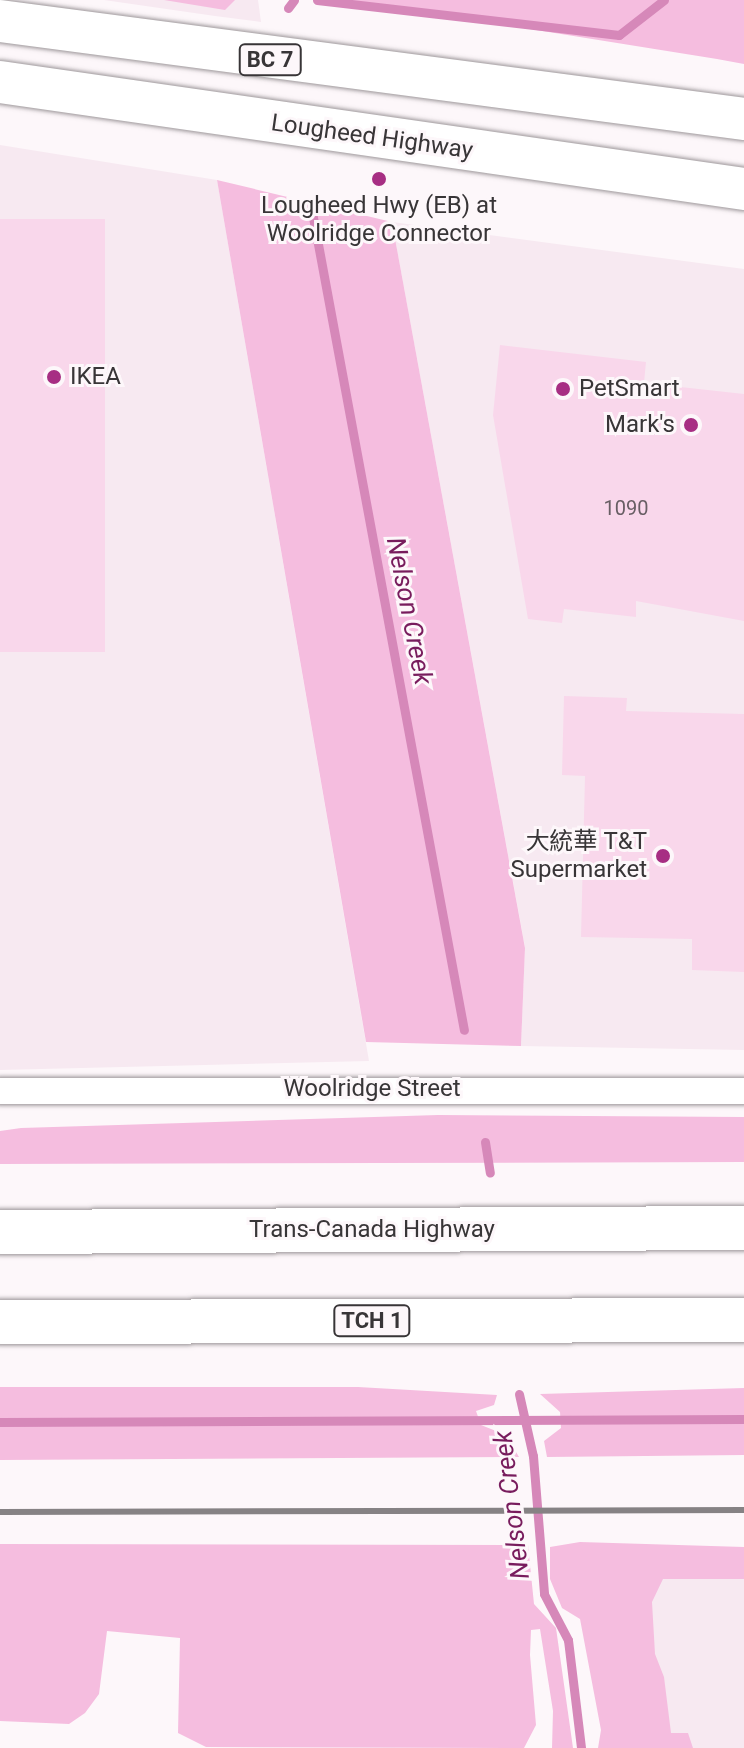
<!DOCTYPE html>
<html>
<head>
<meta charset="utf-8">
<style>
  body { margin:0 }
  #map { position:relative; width:744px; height:1748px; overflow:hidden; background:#fdf7fa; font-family:Roboto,"Noto Sans SC",sans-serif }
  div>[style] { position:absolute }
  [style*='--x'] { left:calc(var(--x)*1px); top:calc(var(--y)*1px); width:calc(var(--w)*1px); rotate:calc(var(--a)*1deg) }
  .built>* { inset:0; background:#f7e9f1 }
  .green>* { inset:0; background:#f5bddf }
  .stream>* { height:9px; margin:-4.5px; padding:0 4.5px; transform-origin:4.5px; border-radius:4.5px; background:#d688b9 }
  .building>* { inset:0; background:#f9d7eb; transform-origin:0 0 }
  .roads { filter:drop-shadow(0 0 2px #9e989b) drop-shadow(0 0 2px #9e989b) }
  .street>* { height:26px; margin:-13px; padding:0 13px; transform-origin:13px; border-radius:13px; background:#fff }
  .primary>* { height:42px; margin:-21px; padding:0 21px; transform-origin:21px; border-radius:21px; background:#fff }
  .highway>* { height:44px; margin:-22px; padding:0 22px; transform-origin:22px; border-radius:22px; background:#fff }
  .rail>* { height:6px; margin:-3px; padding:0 3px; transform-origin:3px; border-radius:3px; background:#868284 }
  .dots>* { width:22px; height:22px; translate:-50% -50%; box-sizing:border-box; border:4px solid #fdf7fa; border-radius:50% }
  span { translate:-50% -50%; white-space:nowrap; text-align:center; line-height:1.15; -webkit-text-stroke:6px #fdf7fa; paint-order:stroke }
  .number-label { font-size:20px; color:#685e64 }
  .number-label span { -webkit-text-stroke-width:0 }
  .shield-label span { padding:2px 6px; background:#fdf7fa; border:2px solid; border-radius:6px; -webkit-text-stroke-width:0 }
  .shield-label { font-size:22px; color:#383537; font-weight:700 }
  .street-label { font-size:24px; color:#383537 }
  .poi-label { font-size:24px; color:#383537 }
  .left { translate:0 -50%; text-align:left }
  .right { translate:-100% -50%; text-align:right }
  .water-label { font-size:26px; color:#781c5d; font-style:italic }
</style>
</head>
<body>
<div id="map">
  <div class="built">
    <i style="clip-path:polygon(104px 0,258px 0,261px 22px,215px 16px)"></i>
    <i style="clip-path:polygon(0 145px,217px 180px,369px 1061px,0 1070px)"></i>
    <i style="clip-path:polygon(392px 222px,744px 269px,744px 1050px,521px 1046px,525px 947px)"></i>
    <i style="clip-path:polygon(744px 1559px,744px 1748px,654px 1748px,621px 1561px)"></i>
  </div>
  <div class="green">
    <i style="clip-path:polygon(164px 0,235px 0,225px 10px)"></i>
    <i style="clip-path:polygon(348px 0,744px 0,744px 64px,717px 59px)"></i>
    <i style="clip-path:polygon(217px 180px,392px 222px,525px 948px,521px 1046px,366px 1042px)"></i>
    <i style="clip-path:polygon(438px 1115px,744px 1117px,744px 1162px,0 1164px,0 1131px,21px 1128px)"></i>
    <i style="clip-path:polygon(0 1387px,358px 1387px,497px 1395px,494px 1405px,476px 1411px,481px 1425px,506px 1435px,519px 1457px,0 1460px)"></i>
    <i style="clip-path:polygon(744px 1388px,744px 1455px,547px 1457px,544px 1441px,561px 1428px,560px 1412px,540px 1394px)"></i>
    <i style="clip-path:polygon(580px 1542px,744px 1547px,744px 1579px,663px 1579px,652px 1602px,655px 1654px,664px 1677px,671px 1733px,688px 1733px,693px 1748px,598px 1748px,601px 1730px,580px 1619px,562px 1608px,550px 1579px,550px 1547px)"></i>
    <i style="clip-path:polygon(0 1544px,528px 1545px,534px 1604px,556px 1628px,573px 1748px,552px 1748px,553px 1711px,540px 1629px,531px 1630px,530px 1655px,536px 1725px,524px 1748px,206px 1747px,178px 1733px,180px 1638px,107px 1631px,99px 1694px,85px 1713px,69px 1724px,0 1721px)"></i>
  </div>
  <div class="stream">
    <i style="--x:317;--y:0;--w:304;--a:6.6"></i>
    <i style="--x:619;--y:35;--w:57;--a:-37.9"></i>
    <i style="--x:288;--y:8;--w:10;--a:-53"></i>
    <i style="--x:310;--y:201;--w:843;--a:79.48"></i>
    <i style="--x:485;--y:1142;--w:31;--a:81"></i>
    <i style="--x:519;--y:1394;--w:64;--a:77.3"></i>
    <i style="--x:533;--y:1456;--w:138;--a:85.4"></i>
    <i style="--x:544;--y:1594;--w:52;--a:62.4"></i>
    <i style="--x:568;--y:1640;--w:109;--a:83.1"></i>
    <i style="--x:0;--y:1422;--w:744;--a:-0.23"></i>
  </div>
  <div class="building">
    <i style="left:0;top:219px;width:105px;height:433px"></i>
    <i style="clip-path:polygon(500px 345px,646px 362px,644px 383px,744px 394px,744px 621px,636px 601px,636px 617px,564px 609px,562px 623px,528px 619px,493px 415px)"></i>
    <i style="clip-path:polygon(564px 696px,627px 698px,626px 711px,744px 714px,744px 972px,692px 970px,692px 939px,581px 937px,585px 776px,562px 775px)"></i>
  </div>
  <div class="roads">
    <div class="street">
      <i style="--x:0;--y:1091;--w:744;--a:0"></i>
    </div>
    <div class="primary">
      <i style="--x:0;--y:21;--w:750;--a:7.5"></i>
      <i style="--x:0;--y:82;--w:752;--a:8.18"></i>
    </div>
    <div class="highway">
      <i style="--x:0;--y:1232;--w:744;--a:-0.31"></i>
      <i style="--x:0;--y:1322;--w:744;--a:-0.15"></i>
    </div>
  </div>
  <div class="rail">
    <i style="--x:0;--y:1512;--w:744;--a:-0.15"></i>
  </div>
  <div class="dots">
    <i style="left:379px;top:179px;background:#a72e83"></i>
    <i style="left:54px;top:377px;background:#a72e83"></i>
    <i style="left:563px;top:389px;background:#a72e83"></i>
    <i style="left:691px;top:425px;background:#a72e83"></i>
    <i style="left:663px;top:856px;background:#a72e83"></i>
  </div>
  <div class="number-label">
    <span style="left:626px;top:508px">1090</span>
  </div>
  <div class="shield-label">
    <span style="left:270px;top:60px">BC 7</span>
    <span style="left:372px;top:1321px">TCH 1</span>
  </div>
  <div class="street-label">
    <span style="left:372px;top:137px;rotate:8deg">Lougheed Highway</span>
    <span style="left:372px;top:1089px">Woolridge Street</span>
    <span style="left:372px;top:1230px">Trans-Canada Highway</span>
  </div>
  <div class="poi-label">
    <span style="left:379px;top:220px">Lougheed Hwy (EB) at<br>Woolridge Connector</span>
    <span class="left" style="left:70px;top:377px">IKEA</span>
    <span class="left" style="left:579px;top:389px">PetSmart</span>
    <span class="right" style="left:675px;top:425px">Mark's</span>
    <span class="right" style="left:647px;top:856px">大統華 T&amp;T<br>Supermarket</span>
  </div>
  <div class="water-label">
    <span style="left:409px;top:611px;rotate:79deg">Nelson Creek</span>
    <span style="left:512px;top:1505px;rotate:-97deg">Nelson Creek</span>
  </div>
</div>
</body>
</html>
